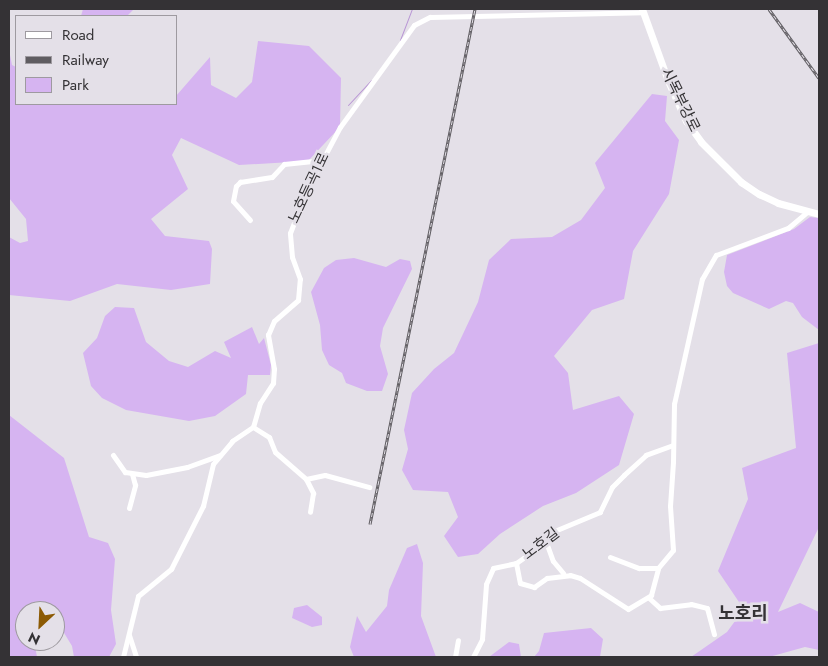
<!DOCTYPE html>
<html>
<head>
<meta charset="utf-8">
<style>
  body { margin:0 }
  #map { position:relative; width:828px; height:666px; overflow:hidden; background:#e4e0e8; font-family:Jost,"Noto Sans KR",sans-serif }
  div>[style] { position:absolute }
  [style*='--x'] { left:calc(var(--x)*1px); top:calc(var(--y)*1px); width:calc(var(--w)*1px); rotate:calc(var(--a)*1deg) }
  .green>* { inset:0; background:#d6b4f1 }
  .stream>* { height:1px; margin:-0.5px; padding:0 0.5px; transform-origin:0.5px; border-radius:0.5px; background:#b996d5 }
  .street>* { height:5px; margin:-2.5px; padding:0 2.5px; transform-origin:2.5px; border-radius:2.5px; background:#fff }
  .secondary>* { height:7px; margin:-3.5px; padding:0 3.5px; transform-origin:3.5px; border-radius:3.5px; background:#fff }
  .rail>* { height:3px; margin-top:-1.5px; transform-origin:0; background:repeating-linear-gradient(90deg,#e4e0e8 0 4px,#5f5c61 0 8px); box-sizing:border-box; border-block:1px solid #5f5c61 }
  span { translate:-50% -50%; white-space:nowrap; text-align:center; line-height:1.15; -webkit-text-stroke:5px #e4e0e8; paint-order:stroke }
  .street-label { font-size:15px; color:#343235 }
  .quarter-label { font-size:18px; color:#343235; font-weight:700 }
  .frame { position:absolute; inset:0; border:10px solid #343235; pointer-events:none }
  .legend { position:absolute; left:15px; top:15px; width:162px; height:90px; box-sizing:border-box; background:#e4e0e8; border:1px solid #9e9aa0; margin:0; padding:6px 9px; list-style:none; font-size:15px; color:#343235 }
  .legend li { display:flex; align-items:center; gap:10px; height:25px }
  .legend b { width:25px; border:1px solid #9e9aa0 }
  .north { position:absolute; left:15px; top:601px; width:50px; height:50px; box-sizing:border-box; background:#e4e0e8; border:1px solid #9e9aa0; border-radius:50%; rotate:205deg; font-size:14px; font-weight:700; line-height:20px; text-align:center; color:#343235 }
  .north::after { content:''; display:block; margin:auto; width:18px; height:22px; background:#8c5a04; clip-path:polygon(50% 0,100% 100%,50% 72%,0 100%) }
</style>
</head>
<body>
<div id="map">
  <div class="green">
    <i style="clip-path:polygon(83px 9px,134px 9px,127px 16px,81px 16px)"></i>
    <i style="clip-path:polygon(258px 41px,309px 46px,341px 78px,340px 127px,308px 161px,239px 165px,181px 138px,172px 155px,188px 189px,151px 219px,165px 236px,209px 241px,212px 249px,210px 284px,171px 290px,117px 284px,70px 301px,9px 295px,9px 237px,20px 243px,28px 241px,26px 219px,9px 198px,9px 50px,12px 65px,16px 67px,16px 104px,176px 104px,176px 96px,210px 57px,211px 85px,236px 98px,252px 82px)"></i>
    <i style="clip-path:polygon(652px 94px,667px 96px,665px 121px,679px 140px,669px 194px,633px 251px,624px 299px,592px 310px,554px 356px,568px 373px,573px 410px,619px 396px,634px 414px,619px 465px,576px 493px,543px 506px,500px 534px,478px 554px,458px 557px,444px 536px,458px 517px,448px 492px,413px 490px,402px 470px,408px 449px,404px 430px,412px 393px,434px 369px,454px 353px,478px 302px,489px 260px,511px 239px,552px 237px,581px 220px,605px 188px,595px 163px)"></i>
    <i style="clip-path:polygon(810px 217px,819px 218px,819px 330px,802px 317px,793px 303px,786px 301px,769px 309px,733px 293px,727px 286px,724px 272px,727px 255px,794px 229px)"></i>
    <i style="clip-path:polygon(354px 258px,386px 267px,400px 259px,410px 261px,412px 269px,383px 328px,380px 346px,388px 374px,382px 391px,367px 391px,346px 383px,342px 373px,329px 365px,322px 350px,320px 325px,311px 292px,324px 268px,336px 260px)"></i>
    <i style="clip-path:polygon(115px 307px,134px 308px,146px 342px,169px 361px,188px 367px,215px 351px,231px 358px,224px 342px,252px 327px,259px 344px,264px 338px,271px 365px,270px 375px,248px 375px,246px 394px,215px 416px,189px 421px,126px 410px,102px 398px,91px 386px,83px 353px,97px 338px,105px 316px)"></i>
    <i style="clip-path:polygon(819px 343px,819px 527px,778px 612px,800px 603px,819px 612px,819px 650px,805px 647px,769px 657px,691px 657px,727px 632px,738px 617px,739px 602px,718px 571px,748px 499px,742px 468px,796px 448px,787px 353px)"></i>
    <i style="clip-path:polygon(9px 415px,64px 458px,89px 537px,108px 543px,115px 559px,111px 610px,116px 644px,109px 657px,74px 657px,72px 646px,55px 618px,55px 611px,29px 604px,23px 616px,25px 641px,34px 641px,37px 657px,9px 657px)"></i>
    <i style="clip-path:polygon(417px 544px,423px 563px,421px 616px,436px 657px,354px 657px,350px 647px,357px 616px,366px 632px,387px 606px,389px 590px,407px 548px)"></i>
    <i style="clip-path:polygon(307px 605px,322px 617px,322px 625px,312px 627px,292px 618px,294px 608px)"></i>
    <i style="clip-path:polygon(591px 628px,603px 639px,600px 657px,534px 657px,539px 651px,544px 633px)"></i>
    <i style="clip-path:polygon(509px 642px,519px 644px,521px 657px,489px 657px)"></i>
  </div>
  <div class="stream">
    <i style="--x:400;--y:40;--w:33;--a:-69"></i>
    <i style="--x:348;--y:105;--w:34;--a:-47"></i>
  </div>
  <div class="street">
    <i style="--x:250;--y:220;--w:25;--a:-132"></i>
    <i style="--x:233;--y:201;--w:15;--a:-79"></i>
    <i style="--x:236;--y:186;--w:6;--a:-45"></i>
    <i style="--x:240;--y:182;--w:32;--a:-9"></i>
    <i style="--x:272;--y:177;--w:18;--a:-47"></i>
    <i style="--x:284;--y:164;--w:36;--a:-6"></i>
    <i style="--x:253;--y:427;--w:19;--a:32"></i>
    <i style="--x:269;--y:437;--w:16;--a:68"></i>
    <i style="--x:275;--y:452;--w:41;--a:41.1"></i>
    <i style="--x:306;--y:479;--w:16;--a:63"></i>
    <i style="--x:313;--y:493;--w:19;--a:99"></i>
    <i style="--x:673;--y:445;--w:29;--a:160"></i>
    <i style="--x:646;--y:455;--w:30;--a:138"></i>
    <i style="--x:624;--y:475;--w:17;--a:135"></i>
    <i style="--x:612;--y:487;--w:28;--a:116"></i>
    <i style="--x:600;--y:512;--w:52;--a:157.4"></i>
    <i style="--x:552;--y:532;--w:12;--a:121"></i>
    <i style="--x:546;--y:542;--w:37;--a:145"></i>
    <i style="--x:516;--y:563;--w:20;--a:79"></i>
    <i style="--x:520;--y:583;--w:15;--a:16"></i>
    <i style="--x:534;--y:587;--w:16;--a:-35"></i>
    <i style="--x:547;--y:578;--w:23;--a:-7"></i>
    <i style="--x:570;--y:575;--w:10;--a:17"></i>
    <i style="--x:580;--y:578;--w:57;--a:32.9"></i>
    <i style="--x:628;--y:609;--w:27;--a:-31"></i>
    <i style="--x:651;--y:595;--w:28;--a:-75"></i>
    <i style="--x:658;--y:568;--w:23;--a:-50"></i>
    <i style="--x:673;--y:550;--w:44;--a:-93.9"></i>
    <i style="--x:670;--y:506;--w:44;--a:-86.1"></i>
    <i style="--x:673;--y:462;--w:58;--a:-89"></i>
    <i style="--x:674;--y:404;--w:128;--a:-77.4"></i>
    <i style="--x:702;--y:279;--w:28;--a:-60"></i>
    <i style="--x:716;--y:255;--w:77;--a:-20.6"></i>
    <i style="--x:788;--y:228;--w:25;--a:-40"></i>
    <i style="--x:113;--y:455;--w:21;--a:55"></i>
    <i style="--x:125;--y:472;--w:21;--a:8"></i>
    <i style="--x:146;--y:475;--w:42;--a:-11"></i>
    <i style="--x:187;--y:467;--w:35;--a:-20"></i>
    <i style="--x:306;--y:479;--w:19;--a:-12"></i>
    <i style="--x:325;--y:475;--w:46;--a:15.3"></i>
    <i style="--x:129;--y:508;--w:24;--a:-75"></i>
    <i style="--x:135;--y:485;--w:11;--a:-105"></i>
    <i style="--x:546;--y:542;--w:20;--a:70"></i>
    <i style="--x:553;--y:561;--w:16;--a:50"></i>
    <i style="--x:610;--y:557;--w:31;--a:21"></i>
    <i style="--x:639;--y:568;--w:19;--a:0"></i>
    <i style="--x:649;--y:598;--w:15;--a:42"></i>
    <i style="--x:660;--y:608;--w:31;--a:-7"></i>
    <i style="--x:691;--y:604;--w:16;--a:14"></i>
    <i style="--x:707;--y:608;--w:27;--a:75"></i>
    <i style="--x:129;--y:635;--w:23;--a:72"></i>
    <i style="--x:123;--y:657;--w:63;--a:-76.2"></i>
    <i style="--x:138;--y:596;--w:43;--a:-39.3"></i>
    <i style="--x:171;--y:569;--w:71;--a:-63.1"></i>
    <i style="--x:203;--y:506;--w:43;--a:-76.6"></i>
    <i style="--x:213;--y:464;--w:30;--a:-50"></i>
    <i style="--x:232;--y:441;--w:25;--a:-34"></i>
    <i style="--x:253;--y:427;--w:25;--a:-74"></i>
    <i style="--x:260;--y:403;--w:24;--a:-57"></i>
    <i style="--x:273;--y:383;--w:14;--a:-86"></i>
    <i style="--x:274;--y:369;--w:35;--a:-100"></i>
    <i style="--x:268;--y:335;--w:15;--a:-67"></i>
    <i style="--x:274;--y:321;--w:32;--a:-41"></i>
    <i style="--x:298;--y:300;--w:21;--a:-85"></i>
    <i style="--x:300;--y:279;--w:23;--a:-110"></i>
    <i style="--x:292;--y:257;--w:24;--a:-95"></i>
    <i style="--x:290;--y:233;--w:47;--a:-68.9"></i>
    <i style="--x:307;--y:189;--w:70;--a:-62"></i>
    <i style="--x:340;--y:127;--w:126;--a:-54"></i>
    <i style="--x:414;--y:25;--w:18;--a:-27"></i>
    <i style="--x:430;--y:17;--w:213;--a:-1.3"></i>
    <i style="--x:455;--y:657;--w:17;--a:-80"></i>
    <i style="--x:473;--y:657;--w:20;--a:-63"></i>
    <i style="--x:482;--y:639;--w:55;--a:-85.8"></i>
    <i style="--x:486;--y:584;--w:17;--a:-66"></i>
    <i style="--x:493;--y:568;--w:24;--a:-12"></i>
  </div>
  <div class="secondary">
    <i style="--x:642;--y:9;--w:77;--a:70.1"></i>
    <i style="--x:668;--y:81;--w:44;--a:65.8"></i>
    <i style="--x:686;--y:121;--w:26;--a:54"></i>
    <i style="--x:701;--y:142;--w:57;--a:45"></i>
    <i style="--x:741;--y:182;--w:22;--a:34"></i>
    <i style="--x:759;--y:194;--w:21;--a:25"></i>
    <i style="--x:778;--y:203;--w:42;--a:15"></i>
  </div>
  <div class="rail">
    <i style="--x:769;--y:9;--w:85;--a:54.1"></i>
    <i style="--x:370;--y:524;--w:526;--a:-78.48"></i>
  </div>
  <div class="street-label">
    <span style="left:680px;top:100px;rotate:64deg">시목부강로</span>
    <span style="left:309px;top:188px;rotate:-65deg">노호등곡1로</span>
    <span style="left:541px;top:544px;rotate:-37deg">노호길</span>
  </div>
  <div class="quarter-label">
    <span style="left:743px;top:613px">노호리</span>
  </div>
  <div class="frame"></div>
  <ul class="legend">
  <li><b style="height:6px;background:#fff"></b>Road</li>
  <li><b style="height:6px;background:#5f5c61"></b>Railway</li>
  <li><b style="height:14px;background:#d6b4f1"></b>Park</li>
  </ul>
  <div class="north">N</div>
</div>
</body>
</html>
